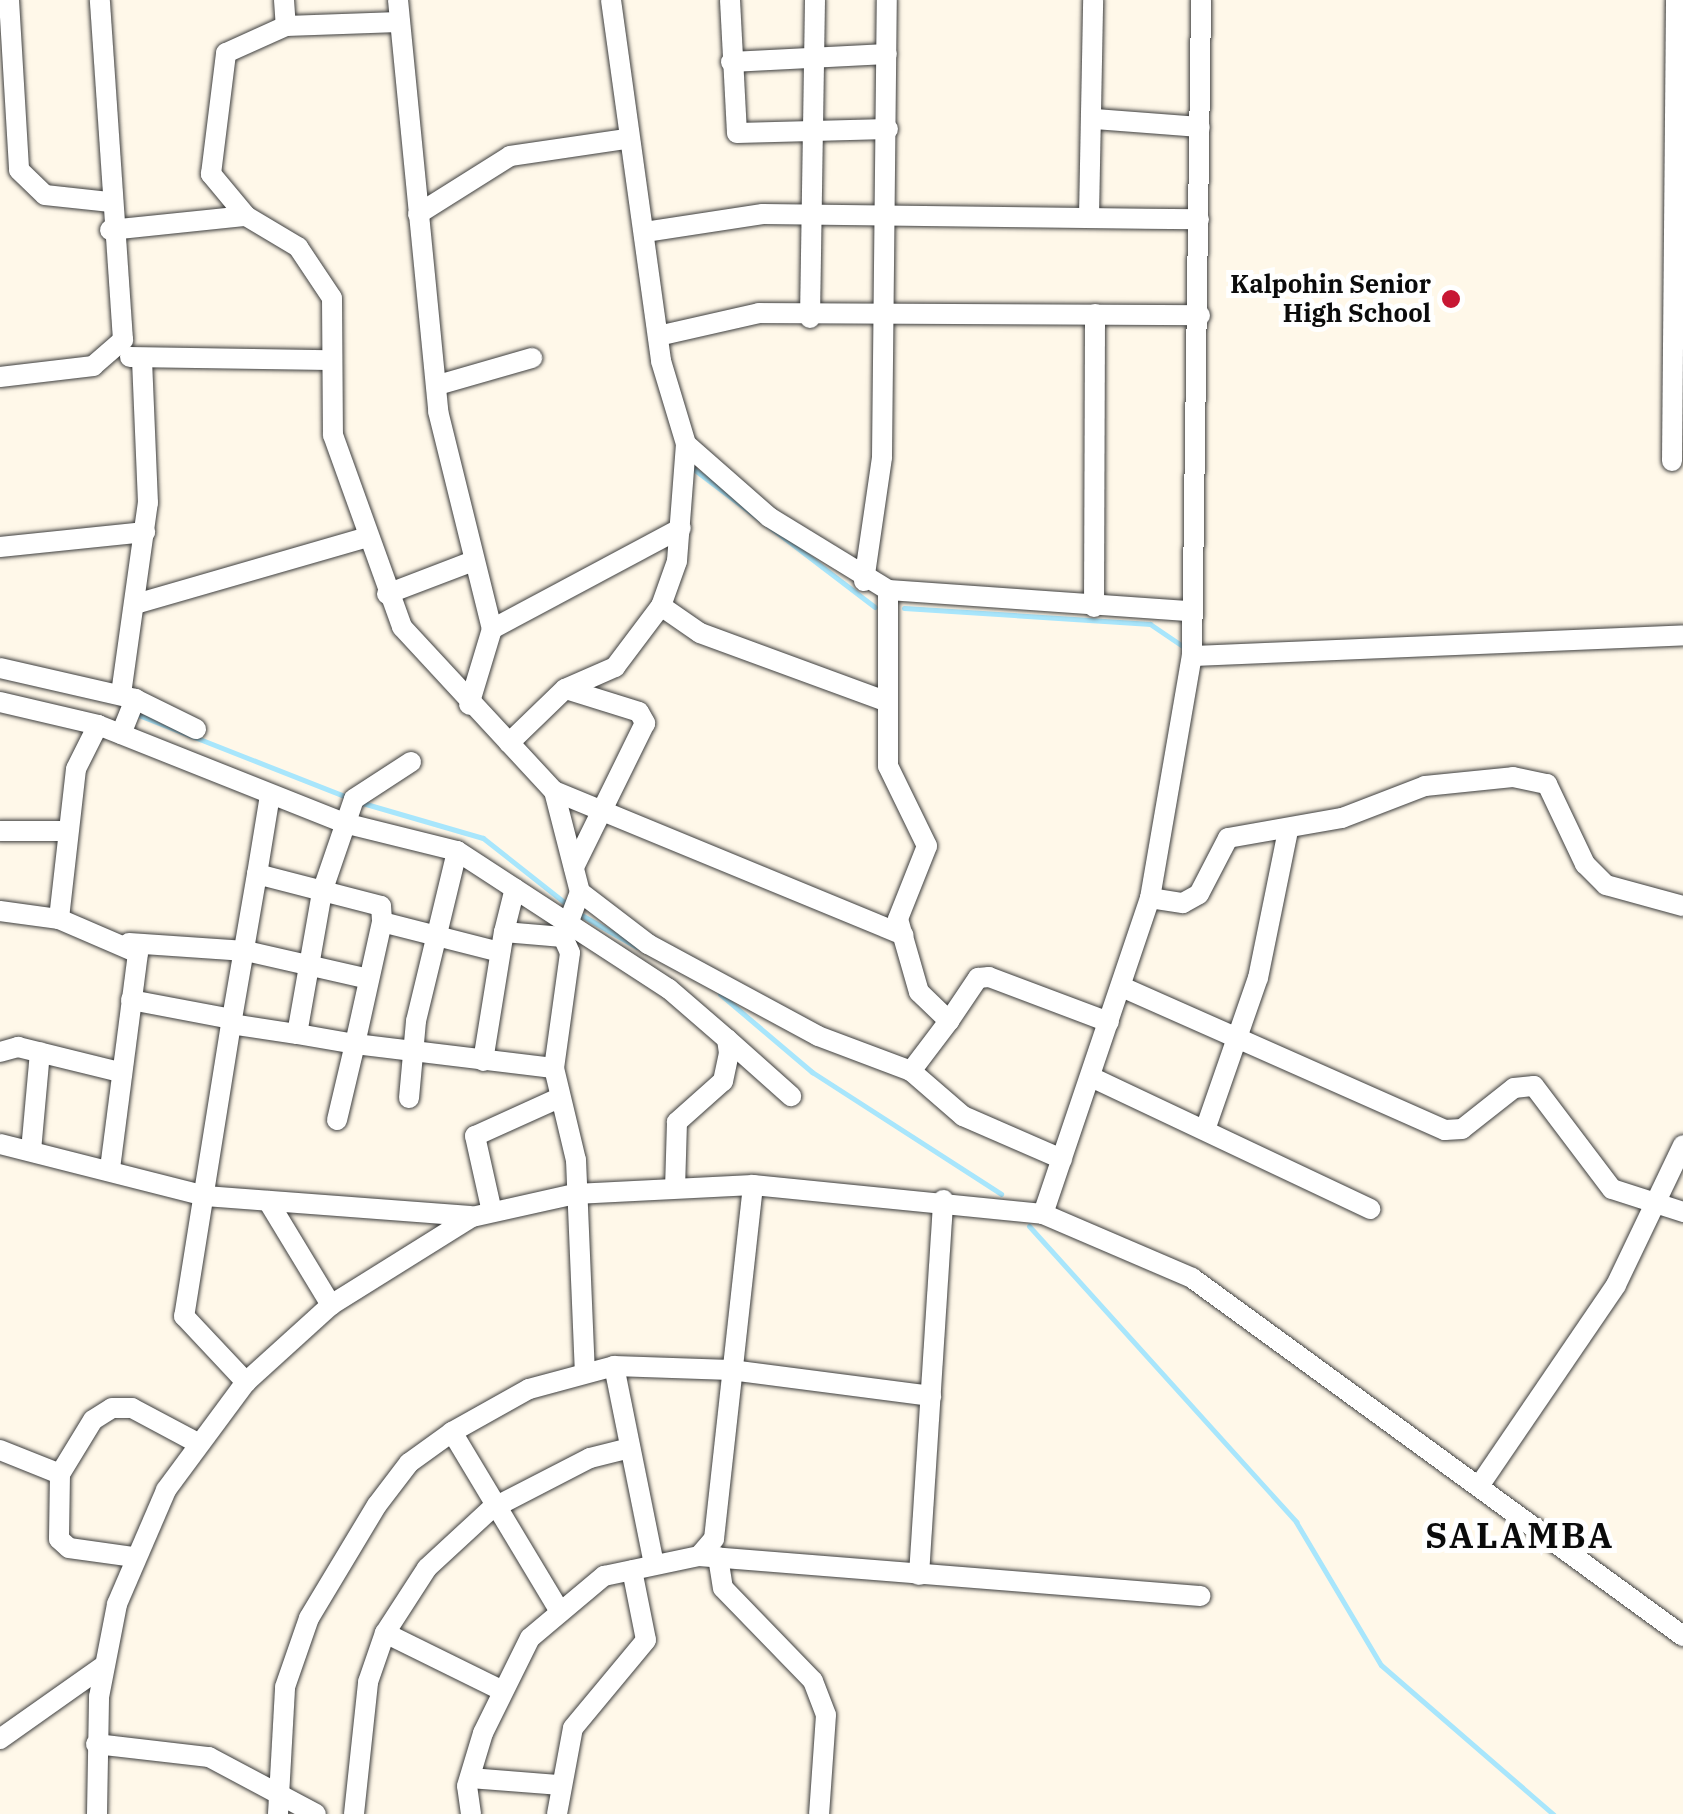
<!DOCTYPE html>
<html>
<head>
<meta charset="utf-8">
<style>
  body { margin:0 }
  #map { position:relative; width:1683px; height:1814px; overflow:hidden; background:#fff8e9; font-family:"IBM Plex Serif",serif }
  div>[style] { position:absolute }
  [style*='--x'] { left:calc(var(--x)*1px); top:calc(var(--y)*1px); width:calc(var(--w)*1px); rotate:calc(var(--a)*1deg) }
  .stream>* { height:5px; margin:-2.5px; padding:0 2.5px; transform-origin:2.5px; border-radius:2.5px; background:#a8e6fc }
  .roads { filter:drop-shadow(0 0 2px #3e3e3e) drop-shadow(0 0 2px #3e3e3e) }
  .minor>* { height:20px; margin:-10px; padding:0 10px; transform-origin:10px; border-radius:10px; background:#fff }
  .dots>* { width:28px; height:28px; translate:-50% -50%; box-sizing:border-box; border:5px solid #fff; border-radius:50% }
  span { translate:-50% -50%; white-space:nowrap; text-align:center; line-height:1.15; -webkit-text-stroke:10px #fff; paint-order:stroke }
  .poi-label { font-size:25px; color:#0b0b0b; font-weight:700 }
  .right { translate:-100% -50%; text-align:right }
  .district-label { font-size:35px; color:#0b0b0b; font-weight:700; letter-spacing:2.5px }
</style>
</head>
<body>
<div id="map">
  <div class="stream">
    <i style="--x:691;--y:467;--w:231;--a:37.3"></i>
    <i style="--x:904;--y:608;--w:247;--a:3.7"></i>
    <i style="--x:1150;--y:624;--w:41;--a:34.1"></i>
    <i style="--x:136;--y:714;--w:229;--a:21.5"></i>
    <i style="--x:359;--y:802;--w:129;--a:16.2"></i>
    <i style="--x:483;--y:838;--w:110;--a:38.3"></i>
    <i style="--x:578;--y:913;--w:68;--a:30"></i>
    <i style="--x:720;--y:994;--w:121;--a:40.3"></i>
    <i style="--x:812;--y:1072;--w:225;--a:32.8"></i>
    <i style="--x:1029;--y:1226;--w:399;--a:47.9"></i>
    <i style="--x:1296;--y:1522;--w:166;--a:59.3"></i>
    <i style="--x:1381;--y:1665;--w:228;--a:40.9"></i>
  </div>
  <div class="roads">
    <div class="minor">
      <i style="--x:9;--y:0;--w:170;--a:86.6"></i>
      <i style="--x:19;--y:170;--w:36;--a:44"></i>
      <i style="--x:45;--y:195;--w:64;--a:6.2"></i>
      <i style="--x:284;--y:0;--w:26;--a:86"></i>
      <i style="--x:286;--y:26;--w:113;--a:-2"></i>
      <i style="--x:398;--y:0;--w:413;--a:84.4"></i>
      <i style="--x:438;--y:411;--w:225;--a:76.1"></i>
      <i style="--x:492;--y:629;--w:79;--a:106.8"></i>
      <i style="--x:611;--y:0;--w:364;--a:82.1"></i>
      <i style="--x:661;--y:361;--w:87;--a:73.2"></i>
      <i style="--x:686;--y:444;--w:111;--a:41.3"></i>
      <i style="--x:769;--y:517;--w:140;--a:31.5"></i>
      <i style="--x:888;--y:590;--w:304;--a:4"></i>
      <i style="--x:730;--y:0;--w:133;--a:87"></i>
      <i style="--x:737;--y:133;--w:151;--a:-1.5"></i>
      <i style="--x:731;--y:62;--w:156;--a:-2.9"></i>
      <i style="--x:1095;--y:119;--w:105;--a:4.4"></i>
      <i style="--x:418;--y:214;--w:109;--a:-32.2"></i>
      <i style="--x:510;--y:156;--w:116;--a:-8.4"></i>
      <i style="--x:246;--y:216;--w:55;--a:-129.8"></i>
      <i style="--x:211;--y:174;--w:122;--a:-82.9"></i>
      <i style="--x:226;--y:53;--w:66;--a:-24.2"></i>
      <i style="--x:1089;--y:217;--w:217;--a:-88.9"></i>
      <i style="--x:110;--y:230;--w:137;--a:-5.9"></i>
      <i style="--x:246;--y:216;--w:61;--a:30.8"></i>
      <i style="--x:298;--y:247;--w:61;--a:56.3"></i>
      <i style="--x:332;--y:298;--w:137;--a:89.6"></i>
      <i style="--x:333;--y:435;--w:204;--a:70.2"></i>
      <i style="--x:402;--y:627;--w:224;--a:47.2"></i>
      <i style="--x:554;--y:791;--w:104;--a:75.6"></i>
      <i style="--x:580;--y:892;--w:48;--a:110.7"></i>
      <i style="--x:563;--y:937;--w:17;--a:66"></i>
      <i style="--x:570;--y:953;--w:116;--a:97.9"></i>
      <i style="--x:554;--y:1068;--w:95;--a:76.6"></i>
      <i style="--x:576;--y:1160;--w:212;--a:87.6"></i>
      <i style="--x:645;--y:232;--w:119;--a:-8.7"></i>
      <i style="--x:763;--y:214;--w:436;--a:0.7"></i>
      <i style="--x:810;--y:318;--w:318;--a:-89.1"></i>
      <i style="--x:658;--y:336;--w:104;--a:-12.8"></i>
      <i style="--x:759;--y:313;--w:441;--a:0.3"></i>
      <i style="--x:130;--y:357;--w:199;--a:0.9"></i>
      <i style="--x:0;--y:377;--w:94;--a:-6.7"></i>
      <i style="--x:93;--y:366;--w:40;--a:-41"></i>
      <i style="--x:123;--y:340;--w:341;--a:-93.9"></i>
      <i style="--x:438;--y:385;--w:98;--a:-16"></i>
      <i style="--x:1672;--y:461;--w:461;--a:-89.5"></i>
      <i style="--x:0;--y:547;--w:146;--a:-5.9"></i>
      <i style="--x:864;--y:581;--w:125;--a:-81.7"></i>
      <i style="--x:882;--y:457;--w:457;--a:-89.4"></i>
      <i style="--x:888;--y:590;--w:176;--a:90"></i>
      <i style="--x:888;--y:766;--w:89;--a:64"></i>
      <i style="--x:927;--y:846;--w:79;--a:111.7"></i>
      <i style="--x:898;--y:919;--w:76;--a:74"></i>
      <i style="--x:919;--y:992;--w:42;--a:44"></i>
      <i style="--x:949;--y:1021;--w:63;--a:127.2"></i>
      <i style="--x:387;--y:594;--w:90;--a:-20.9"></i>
      <i style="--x:139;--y:603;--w:234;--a:-16.1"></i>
      <i style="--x:661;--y:606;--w:47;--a:34.7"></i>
      <i style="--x:700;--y:633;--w:194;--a:20.2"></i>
      <i style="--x:1094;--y:607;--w:293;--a:-89.8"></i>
      <i style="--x:492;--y:629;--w:214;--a:-28.1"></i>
      <i style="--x:1192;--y:656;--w:491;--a:-2.4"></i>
      <i style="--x:0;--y:668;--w:139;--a:12.9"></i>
      <i style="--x:569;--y:690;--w:73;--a:17.4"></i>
      <i style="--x:639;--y:712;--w:13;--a:61"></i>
      <i style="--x:645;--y:723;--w:161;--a:116.2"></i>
      <i style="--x:121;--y:694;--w:193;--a:-82"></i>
      <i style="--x:148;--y:503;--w:141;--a:-92.4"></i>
      <i style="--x:0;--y:702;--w:101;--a:13.2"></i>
      <i style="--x:98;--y:725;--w:49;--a:116.6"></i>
      <i style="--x:76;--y:769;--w:151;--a:96.5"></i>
      <i style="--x:98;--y:725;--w:265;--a:21.7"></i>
      <i style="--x:344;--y:823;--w:116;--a:13.9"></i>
      <i style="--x:457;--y:851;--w:253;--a:33.1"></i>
      <i style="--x:669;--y:989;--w:77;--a:40.8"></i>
      <i style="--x:727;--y:1039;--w:14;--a:82"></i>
      <i style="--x:729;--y:1053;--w:29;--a:102"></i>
      <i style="--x:723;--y:1081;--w:62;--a:138.3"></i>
      <i style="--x:677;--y:1122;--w:66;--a:91.7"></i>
      <i style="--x:121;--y:734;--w:38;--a:-68"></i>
      <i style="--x:135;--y:699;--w:68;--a:26.2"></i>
      <i style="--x:509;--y:743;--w:78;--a:-44"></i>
      <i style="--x:565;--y:689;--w:55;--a:-23.7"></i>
      <i style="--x:615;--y:667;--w:76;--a:-53"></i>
      <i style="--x:661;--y:606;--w:48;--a:-70.4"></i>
      <i style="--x:677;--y:561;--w:117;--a:-85.6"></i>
      <i style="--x:554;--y:791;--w:378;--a:22.4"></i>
      <i style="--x:270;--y:795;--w:80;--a:99.3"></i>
      <i style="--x:257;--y:874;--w:128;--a:14.5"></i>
      <i style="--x:381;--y:906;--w:16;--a:86"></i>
      <i style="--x:382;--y:922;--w:122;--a:14.3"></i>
      <i style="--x:0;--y:831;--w:67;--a:0"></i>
      <i style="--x:257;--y:874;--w:152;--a:99.8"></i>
      <i style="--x:231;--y:1024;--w:67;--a:8.6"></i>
      <i style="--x:580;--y:892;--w:86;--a:37.4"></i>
      <i style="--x:648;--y:944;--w:193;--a:28.4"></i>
      <i style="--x:818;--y:1036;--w:99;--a:20.6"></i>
      <i style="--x:911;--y:1071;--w:69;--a:40.9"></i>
      <i style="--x:963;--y:1116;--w:108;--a:23.5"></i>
      <i style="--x:1150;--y:898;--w:33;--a:9"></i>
      <i style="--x:1183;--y:903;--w:18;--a:-29"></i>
      <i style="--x:1199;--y:894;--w:63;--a:-62.6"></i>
      <i style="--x:1228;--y:838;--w:116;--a:-10"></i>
      <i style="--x:1342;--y:818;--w:89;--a:-21.1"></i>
      <i style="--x:1425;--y:786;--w:88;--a:-5.8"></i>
      <i style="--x:1513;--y:777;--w:35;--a:12"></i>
      <i style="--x:1547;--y:784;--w:89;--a:64.6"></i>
      <i style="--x:1585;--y:864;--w:30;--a:45"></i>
      <i style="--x:1606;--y:885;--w:80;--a:15.3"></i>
      <i style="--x:0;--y:911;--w:60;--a:7.7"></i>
      <i style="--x:59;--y:919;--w:86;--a:23.3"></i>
      <i style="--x:138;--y:953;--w:218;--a:97.4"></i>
      <i style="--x:382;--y:922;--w:125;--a:102.5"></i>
      <i style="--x:355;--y:1044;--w:59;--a:-170.2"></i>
      <i style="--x:297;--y:1034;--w:144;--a:-80"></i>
      <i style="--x:322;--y:892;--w:98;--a:-71"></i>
      <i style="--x:354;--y:799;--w:68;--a:-33"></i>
      <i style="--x:504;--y:932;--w:45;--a:-76"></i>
      <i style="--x:129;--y:943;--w:117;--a:3.9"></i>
      <i style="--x:246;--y:951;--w:126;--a:12.8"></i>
      <i style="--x:1122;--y:987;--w:353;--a:23.9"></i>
      <i style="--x:1445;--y:1130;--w:17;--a:-3"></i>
      <i style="--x:1462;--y:1129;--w:66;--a:-38.3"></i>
      <i style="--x:1514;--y:1088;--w:20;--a:-6"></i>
      <i style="--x:1534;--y:1086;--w:129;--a:52.9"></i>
      <i style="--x:1612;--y:1189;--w:75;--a:17.9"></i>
      <i style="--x:131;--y:1000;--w:103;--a:10.7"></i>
      <i style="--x:949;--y:1021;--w:52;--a:-56"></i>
      <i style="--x:978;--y:978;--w:11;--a:-5"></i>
      <i style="--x:989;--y:977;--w:128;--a:20.6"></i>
      <i style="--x:231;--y:1024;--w:296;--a:99.1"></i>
      <i style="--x:184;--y:1316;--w:91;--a:46.8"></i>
      <i style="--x:727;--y:1039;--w:86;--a:41.7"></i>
      <i style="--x:0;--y:1052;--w:19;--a:-16"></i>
      <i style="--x:18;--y:1047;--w:101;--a:13.8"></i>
      <i style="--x:483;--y:1061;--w:131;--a:-80.8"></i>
      <i style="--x:504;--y:932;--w:59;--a:4.8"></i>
      <i style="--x:1091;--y:1077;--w:309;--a:25.3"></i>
      <i style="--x:409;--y:1098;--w:77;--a:-84.8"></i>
      <i style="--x:416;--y:1021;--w:175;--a:-76.4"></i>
      <i style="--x:337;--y:1120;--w:78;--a:-76.7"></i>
      <i style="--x:355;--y:1044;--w:200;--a:6.9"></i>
      <i style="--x:1206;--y:1127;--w:158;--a:-70.8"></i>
      <i style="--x:1258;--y:978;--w:151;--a:-78.5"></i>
      <i style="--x:0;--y:1144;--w:211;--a:14.2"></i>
      <i style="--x:205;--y:1196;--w:266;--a:4.3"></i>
      <i style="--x:31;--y:1151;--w:99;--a:-84.8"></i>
      <i style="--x:268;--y:1201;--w:122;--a:58.8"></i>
      <i style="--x:492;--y:1212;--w:78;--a:-102.6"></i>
      <i style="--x:475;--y:1136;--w:90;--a:-24.3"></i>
      <i style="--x:1043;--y:1214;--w:334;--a:-71.3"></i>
      <i style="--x:1150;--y:898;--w:246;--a:-80.2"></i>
      <i style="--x:1192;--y:656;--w:656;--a:-89.21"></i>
      <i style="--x:614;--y:1366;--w:202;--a:78.6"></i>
      <i style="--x:452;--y:1432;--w:204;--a:59"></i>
      <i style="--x:0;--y:1450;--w:65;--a:21.8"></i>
      <i style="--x:60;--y:1474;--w:65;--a:90.9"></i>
      <i style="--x:59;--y:1539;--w:13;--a:42"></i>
      <i style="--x:69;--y:1548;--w:66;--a:7.9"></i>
      <i style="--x:60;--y:1474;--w:63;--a:-58.6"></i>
      <i style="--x:93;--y:1420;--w:22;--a:-32"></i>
      <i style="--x:112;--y:1408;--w:20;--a:0"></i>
      <i style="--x:132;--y:1408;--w:72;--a:28"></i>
      <i style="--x:1479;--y:1486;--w:243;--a:-55.7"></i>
      <i style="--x:1616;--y:1285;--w:155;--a:-64.4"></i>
      <i style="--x:699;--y:1556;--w:503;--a:4.56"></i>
      <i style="--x:718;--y:1557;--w:31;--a:81"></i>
      <i style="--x:723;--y:1588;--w:129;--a:45.9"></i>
      <i style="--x:813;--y:1681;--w:36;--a:69"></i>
      <i style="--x:826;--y:1715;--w:99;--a:94"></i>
      <i style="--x:919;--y:1575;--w:376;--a:-86.3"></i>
      <i style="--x:385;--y:1633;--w:127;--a:26.2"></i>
      <i style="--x:0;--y:1739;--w:125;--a:-35.2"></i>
      <i style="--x:96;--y:1744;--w:114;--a:6.6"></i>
      <i style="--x:209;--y:1757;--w:121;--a:28"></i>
      <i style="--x:470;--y:1778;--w:88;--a:4.5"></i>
      <i style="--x:97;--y:1814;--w:117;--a:-89"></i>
      <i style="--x:99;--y:1697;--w:95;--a:-79"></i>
      <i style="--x:117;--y:1604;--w:124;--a:-66.7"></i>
      <i style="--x:166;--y:1490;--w:134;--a:-53.5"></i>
      <i style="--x:246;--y:1382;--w:115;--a:-42.2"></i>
      <i style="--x:331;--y:1305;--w:166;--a:-32"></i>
      <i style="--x:472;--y:1217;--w:106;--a:-12.6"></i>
      <i style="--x:575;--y:1194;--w:178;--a:-2.9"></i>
      <i style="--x:278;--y:1814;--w:127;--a:-86.8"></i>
      <i style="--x:285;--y:1687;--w:73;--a:-70.8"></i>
      <i style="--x:309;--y:1618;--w:132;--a:-59"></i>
      <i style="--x:377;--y:1505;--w:53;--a:-52.7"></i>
      <i style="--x:409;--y:1463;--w:53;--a:-35.8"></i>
      <i style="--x:452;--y:1432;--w:88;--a:-29.2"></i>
      <i style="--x:529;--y:1389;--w:88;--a:-15.1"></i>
      <i style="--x:614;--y:1366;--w:117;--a:2"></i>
      <i style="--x:731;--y:1370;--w:202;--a:7.4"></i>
      <i style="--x:354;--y:1814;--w:133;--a:-83.9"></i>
      <i style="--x:368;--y:1682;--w:52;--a:-70.9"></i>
      <i style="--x:385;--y:1633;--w:77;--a:-57.1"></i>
      <i style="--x:427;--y:1568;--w:87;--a:-42.7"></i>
      <i style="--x:491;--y:1509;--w:111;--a:-27.3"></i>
      <i style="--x:590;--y:1458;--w:38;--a:-14"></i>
      <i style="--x:471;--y:1814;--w:28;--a:-98"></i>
      <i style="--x:467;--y:1786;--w:55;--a:-73.2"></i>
      <i style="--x:483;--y:1733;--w:106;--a:-63.7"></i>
      <i style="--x:530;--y:1638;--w:97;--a:-40"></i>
      <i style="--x:604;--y:1576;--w:97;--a:-11.9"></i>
      <i style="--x:699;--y:1556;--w:23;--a:-49"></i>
      <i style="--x:714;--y:1539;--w:356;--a:-83.7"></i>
      <i style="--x:753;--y:1185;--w:291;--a:5.7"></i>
      <i style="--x:1043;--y:1214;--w:162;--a:23.2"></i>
      <i style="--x:1192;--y:1278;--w:608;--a:36.1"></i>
      <i style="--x:557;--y:1814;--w:87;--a:-79.5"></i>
      <i style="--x:573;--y:1728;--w:114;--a:-50.3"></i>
      <i style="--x:646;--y:1640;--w:71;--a:-101.3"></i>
    </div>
  </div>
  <div class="dots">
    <i style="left:1451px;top:299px;background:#c71734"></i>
  </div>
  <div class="poi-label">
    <span class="right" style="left:1431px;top:299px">Kalpohin Senior<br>High School</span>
  </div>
  <div class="district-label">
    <span style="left:1520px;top:1535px">SALAMBA</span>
  </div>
</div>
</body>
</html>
